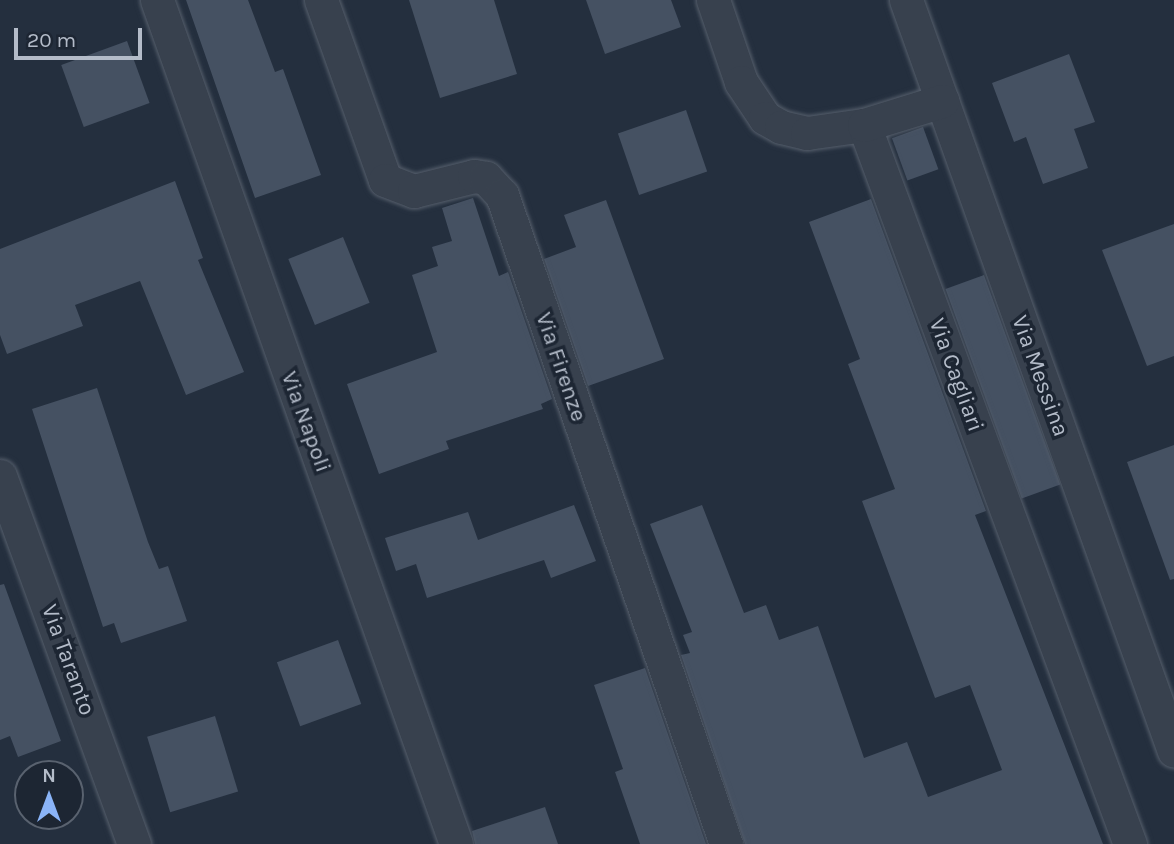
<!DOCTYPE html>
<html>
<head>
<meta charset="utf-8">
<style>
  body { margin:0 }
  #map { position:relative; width:1174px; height:844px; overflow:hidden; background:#242f3e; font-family:Karla,sans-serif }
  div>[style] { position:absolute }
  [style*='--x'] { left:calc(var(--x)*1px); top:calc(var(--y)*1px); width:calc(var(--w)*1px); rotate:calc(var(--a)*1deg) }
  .building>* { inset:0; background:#455162; transform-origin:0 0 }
  .roads { filter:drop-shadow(0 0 2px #565f6c) drop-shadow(0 0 2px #565f6c) }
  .street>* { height:33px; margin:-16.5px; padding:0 16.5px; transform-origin:16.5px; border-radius:16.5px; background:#38414e }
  span { translate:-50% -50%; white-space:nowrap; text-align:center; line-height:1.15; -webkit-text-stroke:7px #1d2633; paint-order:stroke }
  .street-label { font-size:23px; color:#b4bcc9 }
  .north { position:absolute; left:14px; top:760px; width:70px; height:70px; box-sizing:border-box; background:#1d2633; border:2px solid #59626f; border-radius:50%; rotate:0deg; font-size:19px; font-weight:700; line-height:28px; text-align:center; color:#b4bcc9 }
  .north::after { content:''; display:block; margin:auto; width:24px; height:32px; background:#8ab4f8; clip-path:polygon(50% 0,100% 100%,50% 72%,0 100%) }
  .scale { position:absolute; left:14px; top:28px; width:128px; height:32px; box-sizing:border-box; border:4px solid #b4bcc9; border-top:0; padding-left:9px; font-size:21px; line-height:24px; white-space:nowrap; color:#b4bcc9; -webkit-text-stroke:5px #1d2633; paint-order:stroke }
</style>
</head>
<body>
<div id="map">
  <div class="building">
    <i style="clip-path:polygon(186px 0,248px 0,275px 72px,283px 69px,321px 175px,255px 198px)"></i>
    <i style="clip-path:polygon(409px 0,494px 0,517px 74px,440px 98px)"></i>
    <i style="clip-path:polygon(586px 0,671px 0,681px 27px,605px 54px)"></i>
    <i style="left:127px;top:41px;width:66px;height:70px;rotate:70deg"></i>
    <i style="clip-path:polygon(1069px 54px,1095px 122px,1074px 129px,1088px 168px,1043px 184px,1026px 137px,1014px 142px,992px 83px)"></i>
    <i style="left:686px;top:110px;width:65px;height:72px;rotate:71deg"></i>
    <i style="left:923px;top:127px;width:45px;height:33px;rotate:70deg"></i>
    <i style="clip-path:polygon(175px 181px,203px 258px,198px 260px,244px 372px,186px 395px,140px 281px,75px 305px,83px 326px,7px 354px,0 335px,0 249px)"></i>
    <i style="clip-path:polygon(473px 198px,499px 276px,508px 272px,552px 399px,541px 404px,543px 409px,446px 441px,449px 449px,379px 474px,347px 384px,437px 352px,412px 275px,438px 266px,432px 247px,452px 241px,442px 208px)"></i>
    <i style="clip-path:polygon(871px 199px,986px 511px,975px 515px,1103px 844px,745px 844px,681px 655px,690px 653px,683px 635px,692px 632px,650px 524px,702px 505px,744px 613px,766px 605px,779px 640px,818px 626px,864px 758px,907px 742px,928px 797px,1002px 770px,970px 685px,935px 698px,862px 501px,895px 489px,848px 364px,860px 359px,809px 222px)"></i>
    <i style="clip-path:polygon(606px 200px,664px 359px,588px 386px,544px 259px,576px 247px,564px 215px)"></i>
    <i style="clip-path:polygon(1174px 224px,1174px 356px,1147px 366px,1102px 250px)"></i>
    <i style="left:343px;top:237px;width:71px;height:59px;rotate:68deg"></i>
    <i style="left:984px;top:275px;width:223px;height:41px;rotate:70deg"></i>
    <i style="clip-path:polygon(97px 388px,148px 542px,159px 569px,168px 566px,187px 621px,121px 643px,114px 623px,103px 627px,32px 409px)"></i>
    <i style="clip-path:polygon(1174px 445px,1174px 579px,1170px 580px,1127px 462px)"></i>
    <i style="clip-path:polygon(574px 505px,596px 561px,551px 578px,544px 560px,427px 598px,416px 564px,396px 571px,385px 538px,468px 512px,478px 540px)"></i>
    <i style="clip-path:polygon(4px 584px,61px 741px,18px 757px,10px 736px,0 740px,0 585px)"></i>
    <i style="left:338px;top:640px;width:68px;height:65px;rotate:70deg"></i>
    <i style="clip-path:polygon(645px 668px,706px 844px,640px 844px,615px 772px,623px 769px,594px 685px)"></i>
    <i style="left:215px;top:716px;width:79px;height:71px;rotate:73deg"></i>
    <i style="clip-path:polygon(545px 807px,558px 844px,475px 844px,472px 831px)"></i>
  </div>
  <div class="roads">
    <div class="street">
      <i style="--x:157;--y:0;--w:895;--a:70.49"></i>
      <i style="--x:321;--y:0;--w:191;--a:70.4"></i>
      <i style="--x:385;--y:180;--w:31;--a:21"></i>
      <i style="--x:414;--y:191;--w:62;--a:-14"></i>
      <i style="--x:474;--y:176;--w:12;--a:9"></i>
      <i style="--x:486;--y:178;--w:23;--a:47"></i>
      <i style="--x:502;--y:195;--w:687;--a:70.96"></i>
      <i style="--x:713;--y:0;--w:87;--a:71.1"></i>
      <i style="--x:741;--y:82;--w:43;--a:56.3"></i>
      <i style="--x:765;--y:118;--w:18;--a:29"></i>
      <i style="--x:781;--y:127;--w:27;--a:13"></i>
      <i style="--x:807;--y:133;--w:58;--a:-8"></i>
      <i style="--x:864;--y:125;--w:767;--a:69.7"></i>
      <i style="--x:906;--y:0;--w:797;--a:70.36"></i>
      <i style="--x:864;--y:125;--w:82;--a:-17.1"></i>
      <i style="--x:0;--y:476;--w:392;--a:70"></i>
    </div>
  </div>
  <div class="street-label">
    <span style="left:561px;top:367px;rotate:71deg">Via Firenze</span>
    <span style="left:956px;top:375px;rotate:70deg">Via Cagliari</span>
    <span style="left:1040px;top:376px;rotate:70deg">Via Messina</span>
    <span style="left:306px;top:422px;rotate:70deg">Via Napoli</span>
    <span style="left:68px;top:660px;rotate:70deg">Via Taranto</span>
  </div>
  <div class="north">N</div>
  <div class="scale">20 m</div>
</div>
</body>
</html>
